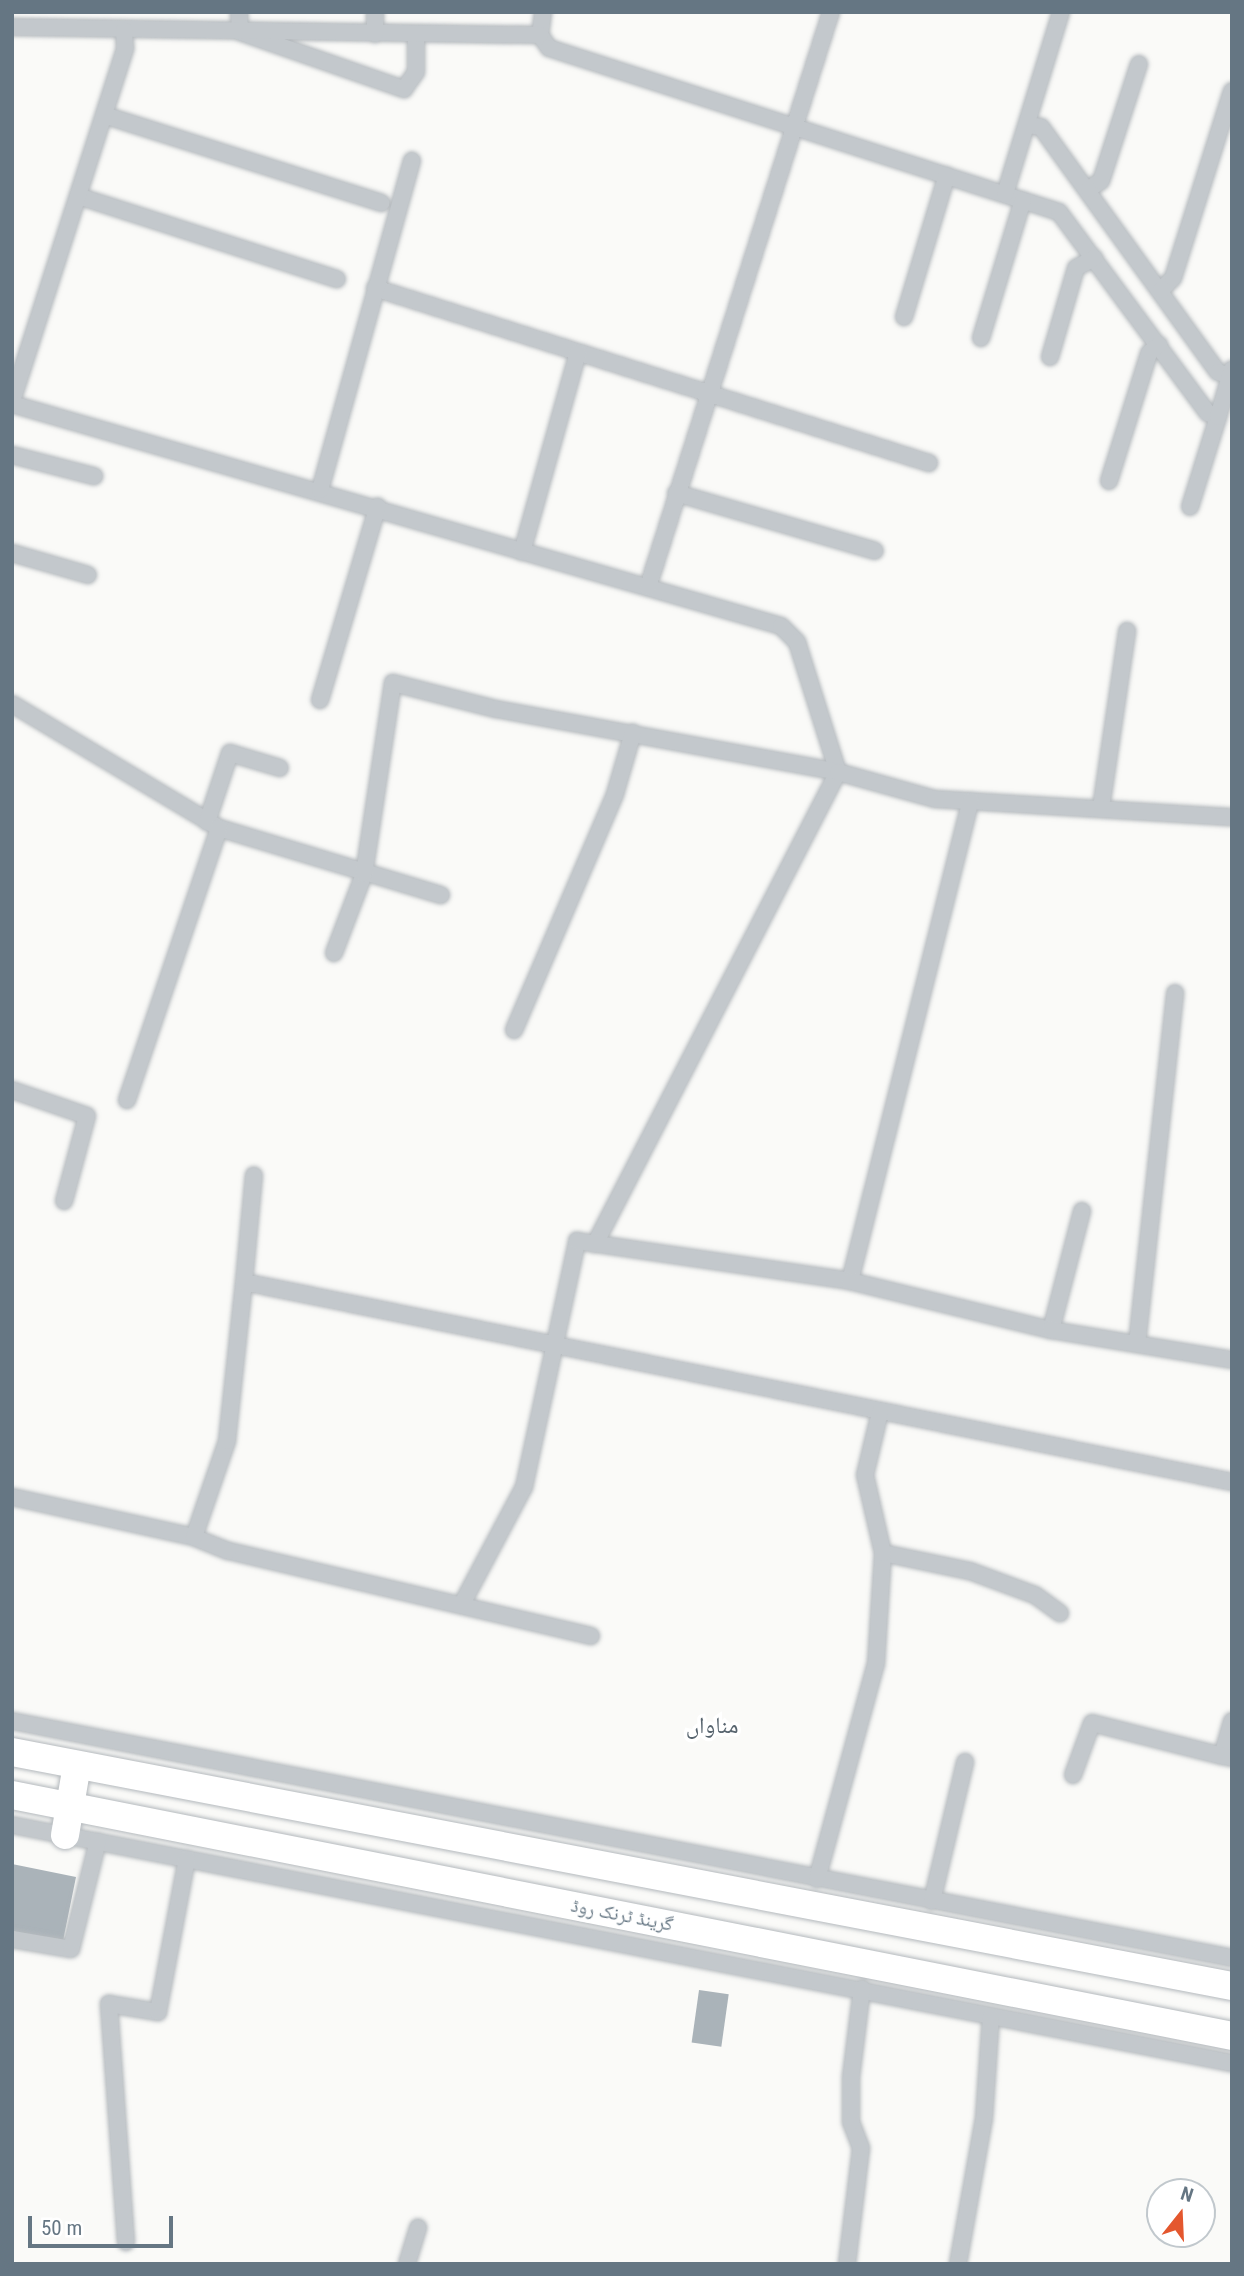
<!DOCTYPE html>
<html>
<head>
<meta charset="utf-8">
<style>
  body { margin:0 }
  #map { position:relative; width:1244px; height:2276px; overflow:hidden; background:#fafaf8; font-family:"Roboto Condensed","Noto Naskh Arabic",sans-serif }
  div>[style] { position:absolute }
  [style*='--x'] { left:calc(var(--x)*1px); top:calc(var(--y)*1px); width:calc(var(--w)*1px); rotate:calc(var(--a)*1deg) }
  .building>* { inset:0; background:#aab3b9; transform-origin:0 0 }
  .roads { filter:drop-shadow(0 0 2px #b4b9bd) drop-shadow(0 0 2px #b4b9bd) }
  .street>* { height:16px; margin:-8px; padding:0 8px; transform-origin:8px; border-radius:8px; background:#c3c8cc }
  .highway>* { height:28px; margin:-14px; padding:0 14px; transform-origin:14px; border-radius:14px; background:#fff }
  span { translate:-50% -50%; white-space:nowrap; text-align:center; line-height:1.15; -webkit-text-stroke:7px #fff; paint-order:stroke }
  .street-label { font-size:19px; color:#657683 }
  .quarter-label { font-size:23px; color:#57646e }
  .frame { position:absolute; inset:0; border:14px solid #657683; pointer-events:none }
  .north { position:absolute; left:1146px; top:2178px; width:70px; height:70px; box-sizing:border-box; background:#fff; border:2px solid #c1c8cd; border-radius:50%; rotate:18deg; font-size:19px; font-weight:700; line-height:28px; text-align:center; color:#657683 }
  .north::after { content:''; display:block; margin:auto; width:24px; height:32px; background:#e4572e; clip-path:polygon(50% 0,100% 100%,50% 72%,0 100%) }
  .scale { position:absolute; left:28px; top:2216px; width:145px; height:32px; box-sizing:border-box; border:4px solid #657683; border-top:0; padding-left:9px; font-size:21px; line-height:24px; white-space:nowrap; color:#657683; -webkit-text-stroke:5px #fff; paint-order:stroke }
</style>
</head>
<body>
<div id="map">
  <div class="building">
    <i style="clip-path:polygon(12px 1864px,76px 1877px,63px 1941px,12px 1931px)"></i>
    <i style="left:699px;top:1990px;width:30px;height:53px;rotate:8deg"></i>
  </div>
  <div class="roads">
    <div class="street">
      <i style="--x:239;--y:12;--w:20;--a:87"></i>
      <i style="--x:240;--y:32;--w:174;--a:19.2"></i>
      <i style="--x:404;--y:89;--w:21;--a:-55"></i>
      <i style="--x:416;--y:72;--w:37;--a:-90"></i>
      <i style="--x:543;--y:12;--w:23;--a:97"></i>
      <i style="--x:540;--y:35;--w:16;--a:55"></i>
      <i style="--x:549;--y:48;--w:536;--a:17.83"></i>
      <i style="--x:1059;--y:212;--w:250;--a:53.5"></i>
      <i style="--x:1208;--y:413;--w:11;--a:22"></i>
      <i style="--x:1218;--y:417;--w:94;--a:107.3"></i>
      <i style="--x:12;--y:27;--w:528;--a:0.87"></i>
      <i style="--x:375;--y:34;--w:22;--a:-90"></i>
      <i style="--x:104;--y:115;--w:291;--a:17.6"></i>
      <i style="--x:1027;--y:125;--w:14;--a:8"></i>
      <i style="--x:1041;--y:127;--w:302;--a:54.2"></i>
      <i style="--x:1218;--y:372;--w:13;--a:18"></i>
      <i style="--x:1230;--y:376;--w:7;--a:-74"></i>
      <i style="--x:1089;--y:189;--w:14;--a:-34"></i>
      <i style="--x:1101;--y:181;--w:123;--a:-72"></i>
      <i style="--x:1005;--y:194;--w:190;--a:-72.9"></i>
      <i style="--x:78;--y:196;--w:272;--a:17.8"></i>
      <i style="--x:375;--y:288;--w:581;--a:17.53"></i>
      <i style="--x:1161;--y:290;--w:17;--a:-45"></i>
      <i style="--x:1173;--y:278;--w:196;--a:-72.5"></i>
      <i style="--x:904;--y:317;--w:148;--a:-73.2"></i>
      <i style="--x:981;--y:338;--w:144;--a:-73.1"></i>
      <i style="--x:1050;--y:357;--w:93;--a:-73.7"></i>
      <i style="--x:1076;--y:268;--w:21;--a:-29"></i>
      <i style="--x:12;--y:401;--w:371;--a:-72.2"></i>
      <i style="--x:125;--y:48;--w:18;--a:-93"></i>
      <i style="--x:12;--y:404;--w:800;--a:16.1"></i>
      <i style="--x:781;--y:626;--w:23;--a:45"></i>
      <i style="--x:797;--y:642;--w:136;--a:72.5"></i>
      <i style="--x:838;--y:772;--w:531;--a:117.24"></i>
      <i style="--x:1218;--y:417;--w:43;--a:-73.7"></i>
      <i style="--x:12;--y:455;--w:85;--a:14.4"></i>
      <i style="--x:1109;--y:481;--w:134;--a:-72.6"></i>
      <i style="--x:1149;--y:353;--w:13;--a:-39"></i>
      <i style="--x:320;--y:490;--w:342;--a:-74.4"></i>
      <i style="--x:676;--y:493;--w:207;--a:16.2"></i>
      <i style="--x:522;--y:552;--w:207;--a:-74.3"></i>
      <i style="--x:12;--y:553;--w:79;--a:16.1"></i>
      <i style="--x:648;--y:587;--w:603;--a:-72.35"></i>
      <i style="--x:320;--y:700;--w:202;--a:-73.4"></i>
      <i style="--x:12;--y:704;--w:241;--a:30.9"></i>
      <i style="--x:219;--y:828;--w:232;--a:16.8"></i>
      <i style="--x:1101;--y:808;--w:179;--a:-81.6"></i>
      <i style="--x:207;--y:822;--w:73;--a:-71.6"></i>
      <i style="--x:230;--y:753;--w:52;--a:16.7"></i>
      <i style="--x:334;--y:953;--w:85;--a:-69.2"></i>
      <i style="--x:364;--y:874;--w:193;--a:-81.4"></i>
      <i style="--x:393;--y:683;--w:106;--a:14.2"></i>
      <i style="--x:496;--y:709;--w:348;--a:10.4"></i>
      <i style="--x:838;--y:772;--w:101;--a:15.6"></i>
      <i style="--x:935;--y:799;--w:298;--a:3.5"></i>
      <i style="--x:514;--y:1030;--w:257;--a:-66.8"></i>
      <i style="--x:615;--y:794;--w:64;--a:-73.6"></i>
      <i style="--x:12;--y:1090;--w:79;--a:19.1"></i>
      <i style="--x:87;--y:1116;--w:88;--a:105.1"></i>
      <i style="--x:127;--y:1100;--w:287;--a:-71.3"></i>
      <i style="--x:850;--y:1281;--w:495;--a:-75.9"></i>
      <i style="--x:244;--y:1282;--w:107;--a:-84.7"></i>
      <i style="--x:1051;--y:1330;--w:123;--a:-75.4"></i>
      <i style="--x:1137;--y:1344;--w:353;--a:-83.8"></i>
      <i style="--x:12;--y:1497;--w:186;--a:12.4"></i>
      <i style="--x:883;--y:1553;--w:89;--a:11.7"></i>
      <i style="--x:970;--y:1571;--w:69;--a:20.3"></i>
      <i style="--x:1035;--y:1595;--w:31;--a:36"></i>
      <i style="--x:462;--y:1604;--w:132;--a:-62.1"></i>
      <i style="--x:524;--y:1487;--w:252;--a:-77.8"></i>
      <i style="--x:577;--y:1241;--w:276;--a:8.3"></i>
      <i style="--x:850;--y:1281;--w:207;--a:13.7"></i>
      <i style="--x:1051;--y:1330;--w:183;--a:9.4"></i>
      <i style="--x:591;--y:1636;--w:373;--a:-166.8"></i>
      <i style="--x:228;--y:1551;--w:37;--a:-158"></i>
      <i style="--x:194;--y:1537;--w:102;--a:-71"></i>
      <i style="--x:227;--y:1441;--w:160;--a:-83.9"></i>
      <i style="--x:244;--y:1282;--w:1008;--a:11.44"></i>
      <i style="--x:12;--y:1721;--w:1243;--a:10.99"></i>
      <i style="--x:1232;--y:1721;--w:36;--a:106"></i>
      <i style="--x:1222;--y:1756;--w:10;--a:11"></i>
      <i style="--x:1073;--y:1775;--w:55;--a:-69.9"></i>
      <i style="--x:1092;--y:1723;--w:134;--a:14.2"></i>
      <i style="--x:12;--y:1825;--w:1243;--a:11.04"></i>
      <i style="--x:817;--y:1879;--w:223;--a:-74.7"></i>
      <i style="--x:876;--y:1664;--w:111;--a:-86.4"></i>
      <i style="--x:883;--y:1553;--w:80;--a:-103"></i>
      <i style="--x:865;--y:1475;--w:65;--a:-76.6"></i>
      <i style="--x:932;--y:1901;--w:143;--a:-76.6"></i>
      <i style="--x:12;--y:1939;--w:60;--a:9.6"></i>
      <i style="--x:71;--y:1949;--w:111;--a:-76"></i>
      <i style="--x:126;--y:2242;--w:239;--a:-94.1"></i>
      <i style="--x:109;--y:2004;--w:50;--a:9.3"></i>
      <i style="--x:158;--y:2012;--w:156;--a:-79.3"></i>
      <i style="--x:407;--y:2264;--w:38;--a:-73"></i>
      <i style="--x:847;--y:2264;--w:117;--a:-83.1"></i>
      <i style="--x:861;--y:2148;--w:28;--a:-111"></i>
      <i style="--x:851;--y:2122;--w:45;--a:-90"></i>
      <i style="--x:851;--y:2077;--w:89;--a:-82.9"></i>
      <i style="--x:958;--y:2264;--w:148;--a:-79.9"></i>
      <i style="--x:984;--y:2118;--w:102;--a:-86.1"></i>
    </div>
    <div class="highway">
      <i style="--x:12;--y:1752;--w:1242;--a:10.86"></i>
      <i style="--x:12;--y:1795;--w:1244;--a:11.17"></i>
      <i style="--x:65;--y:1835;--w:71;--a:-80.3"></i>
    </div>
  </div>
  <div class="street-label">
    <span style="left:622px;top:1915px;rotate:11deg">گرینڈ ٹرنک روڈ</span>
  </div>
  <div class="quarter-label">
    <span style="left:712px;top:1726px">مناواں</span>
  </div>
  <div class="frame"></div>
  <div class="north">N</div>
  <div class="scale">50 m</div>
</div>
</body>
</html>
